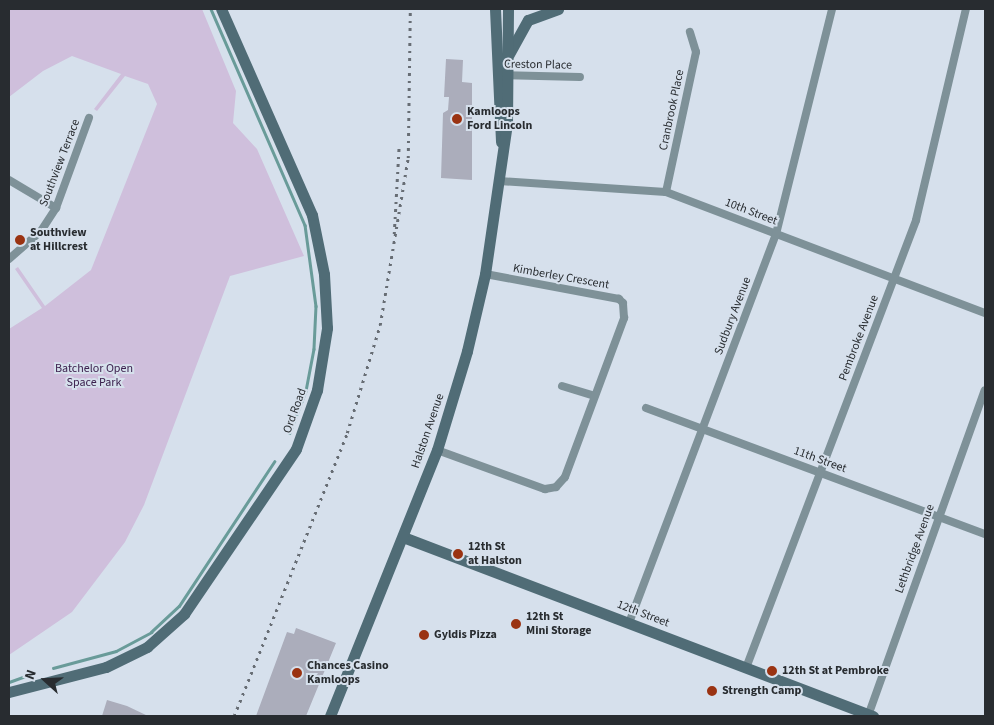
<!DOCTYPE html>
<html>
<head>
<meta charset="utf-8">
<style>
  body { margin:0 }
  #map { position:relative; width:994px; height:725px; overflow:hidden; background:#d6e0ec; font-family:"Source Sans 3",sans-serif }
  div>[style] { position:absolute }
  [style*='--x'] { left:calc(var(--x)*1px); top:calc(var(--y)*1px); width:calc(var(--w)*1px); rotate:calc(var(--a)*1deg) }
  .green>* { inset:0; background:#cfbfdc }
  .stream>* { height:2.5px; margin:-1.25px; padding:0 1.25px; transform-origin:1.25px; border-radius:1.25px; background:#699b99 }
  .building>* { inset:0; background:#abadbb }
  .street>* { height:8px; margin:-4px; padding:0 4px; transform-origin:4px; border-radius:4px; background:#7e9198 }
  .secondary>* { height:11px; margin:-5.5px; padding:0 5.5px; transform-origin:5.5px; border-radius:5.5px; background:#506c76 }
  .rail>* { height:2.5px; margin-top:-1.25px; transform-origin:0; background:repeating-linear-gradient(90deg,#676d74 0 2.5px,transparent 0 7.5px) }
  .dots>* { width:14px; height:14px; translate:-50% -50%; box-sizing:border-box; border:2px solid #d6e0ec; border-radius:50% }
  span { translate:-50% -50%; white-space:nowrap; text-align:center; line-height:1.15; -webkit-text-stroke:4px #d6e0ec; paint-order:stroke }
  .street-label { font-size:12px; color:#282c30 }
  .poi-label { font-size:12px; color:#282c30; font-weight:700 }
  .left { translate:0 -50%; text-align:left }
  .park-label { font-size:12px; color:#3c214e }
  .frame { position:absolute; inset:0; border:10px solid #282c30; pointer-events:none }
  .north { position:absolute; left:20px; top:655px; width:50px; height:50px; -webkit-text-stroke:4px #d6e0ec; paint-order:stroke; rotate:290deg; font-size:14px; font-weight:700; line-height:20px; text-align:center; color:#282c30 }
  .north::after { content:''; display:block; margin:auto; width:18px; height:22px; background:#282c30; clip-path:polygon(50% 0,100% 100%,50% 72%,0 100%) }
</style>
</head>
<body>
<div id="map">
  <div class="green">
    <i style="clip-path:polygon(9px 9px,202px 9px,236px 91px,233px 123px,257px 149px,304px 256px,230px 276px,144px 505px,125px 542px,72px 612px,9px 655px,9px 329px,42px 308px,15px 269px,18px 267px,45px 306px,91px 270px,157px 104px,148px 84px,125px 76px,97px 111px,94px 109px,121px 74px,72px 56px,43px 71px,9px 97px)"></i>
  </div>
  <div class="stream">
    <i style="--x:211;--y:9;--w:236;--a:66.5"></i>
    <i style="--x:305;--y:225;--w:82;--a:82.3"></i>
    <i style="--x:316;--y:306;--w:43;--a:92.7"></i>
    <i style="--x:314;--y:349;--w:43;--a:100.8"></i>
    <i style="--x:306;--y:391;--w:45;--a:110.9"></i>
    <i style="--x:53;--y:668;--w:65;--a:-15.1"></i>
    <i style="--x:116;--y:651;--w:40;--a:-28"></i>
    <i style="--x:151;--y:632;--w:38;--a:-43"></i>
    <i style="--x:179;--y:606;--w:173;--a:-56.6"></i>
    <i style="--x:9;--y:682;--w:27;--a:-20"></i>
  </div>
  <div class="building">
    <i style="clip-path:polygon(446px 59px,463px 60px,462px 82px,472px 83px,472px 180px,441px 178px,443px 113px,448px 110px,449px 97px,444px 97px)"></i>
    <i style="clip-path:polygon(296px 628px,336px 643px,306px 716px,256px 716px,287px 632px,294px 634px)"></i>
    <i style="clip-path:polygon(107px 700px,127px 706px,148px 716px,102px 716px)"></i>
  </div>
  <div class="street">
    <i style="--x:503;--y:75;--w:77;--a:1.5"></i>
    <i style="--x:9;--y:180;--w:55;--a:30.8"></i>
    <i style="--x:499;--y:181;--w:167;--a:3.8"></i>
    <i style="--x:666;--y:192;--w:341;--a:20.8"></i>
    <i style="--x:666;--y:192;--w:143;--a:-77.9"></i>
    <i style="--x:696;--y:52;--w:21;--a:-107"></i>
    <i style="--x:9;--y:259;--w:43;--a:-41.2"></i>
    <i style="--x:41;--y:231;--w:27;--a:-57"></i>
    <i style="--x:56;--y:208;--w:96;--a:-69.9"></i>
    <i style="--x:562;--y:386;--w:34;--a:17"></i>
    <i style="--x:646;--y:408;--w:362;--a:20.4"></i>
    <i style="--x:437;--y:450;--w:115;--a:19.9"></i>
    <i style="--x:545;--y:489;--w:11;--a:-10"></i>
    <i style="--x:556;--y:487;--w:13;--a:-48"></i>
    <i style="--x:565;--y:477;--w:170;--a:-69.6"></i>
    <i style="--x:624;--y:318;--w:15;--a:-94"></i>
    <i style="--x:623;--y:303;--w:6;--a:-135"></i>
    <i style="--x:619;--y:299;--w:136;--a:-169.4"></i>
    <i style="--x:629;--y:623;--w:416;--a:-69.3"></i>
    <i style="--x:776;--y:234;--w:232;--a:-76"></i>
    <i style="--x:746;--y:668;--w:479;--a:-69.2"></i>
    <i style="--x:916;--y:220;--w:217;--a:-76.7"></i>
    <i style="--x:868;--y:716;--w:346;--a:-70.3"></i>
  </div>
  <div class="secondary">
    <i style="--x:495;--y:9;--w:133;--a:87.4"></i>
    <i style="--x:509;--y:54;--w:39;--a:-61"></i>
    <i style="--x:528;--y:20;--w:32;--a:-20"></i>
    <i style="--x:403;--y:537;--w:503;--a:20.85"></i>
    <i style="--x:9;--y:692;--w:100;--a:-14.5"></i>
    <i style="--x:106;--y:667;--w:46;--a:-26"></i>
    <i style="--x:147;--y:647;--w:50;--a:-41.7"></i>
    <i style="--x:184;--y:614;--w:199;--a:-55.8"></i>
    <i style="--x:296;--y:449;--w:63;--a:-70.4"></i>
    <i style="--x:317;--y:390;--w:63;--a:-80.8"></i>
    <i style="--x:327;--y:328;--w:54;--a:-93.2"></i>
    <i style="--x:324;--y:274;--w:60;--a:-101.5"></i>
    <i style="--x:312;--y:215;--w:225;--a:-113.8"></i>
    <i style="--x:330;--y:716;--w:287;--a:-68.1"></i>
    <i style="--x:437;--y:450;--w:103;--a:-73.1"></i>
    <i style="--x:467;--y:351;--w:79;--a:-76.8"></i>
    <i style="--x:485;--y:274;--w:152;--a:-81.7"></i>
    <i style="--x:507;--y:124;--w:115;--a:-89.5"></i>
  </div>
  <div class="rail">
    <i style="--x:394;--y:234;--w:89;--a:-86.8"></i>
    <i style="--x:234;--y:716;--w:305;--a:-68.2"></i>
    <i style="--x:347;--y:433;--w:113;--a:-73"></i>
    <i style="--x:380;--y:325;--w:169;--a:-80.5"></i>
    <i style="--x:408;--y:158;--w:149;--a:-89.2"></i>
  </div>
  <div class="dots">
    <i style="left:457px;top:119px;background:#9a3312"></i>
    <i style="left:20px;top:240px;background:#9a3312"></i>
    <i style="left:458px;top:554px;background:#9a3312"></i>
    <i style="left:516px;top:624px;background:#9a3312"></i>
    <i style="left:424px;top:635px;background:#9a3312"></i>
    <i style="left:772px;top:671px;background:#9a3312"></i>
    <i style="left:297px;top:673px;background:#9a3312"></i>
    <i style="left:712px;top:691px;background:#9a3312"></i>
  </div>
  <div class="street-label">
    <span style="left:538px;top:65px;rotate:1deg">Creston Place</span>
    <span style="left:672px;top:110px;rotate:-78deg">Cranbrook Place</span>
    <span style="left:60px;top:163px;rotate:-69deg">Southview Terrace</span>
    <span style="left:751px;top:212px;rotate:21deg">10th Street</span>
    <span style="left:561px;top:277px;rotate:10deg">Kimberley Crescent</span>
    <span style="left:733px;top:316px;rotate:-69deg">Sudbury Avenue</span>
    <span style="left:859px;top:338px;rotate:-69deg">Pembroke Avenue</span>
    <span style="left:295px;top:411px;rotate:-70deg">Ord Road</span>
    <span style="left:428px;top:431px;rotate:-71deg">Halston Avenue</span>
    <span style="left:820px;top:460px;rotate:20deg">11th Street</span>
    <span style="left:915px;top:549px;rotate:-70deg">Lethbridge Avenue</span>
    <span style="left:643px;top:614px;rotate:21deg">12th Street</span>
  </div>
  <div class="poi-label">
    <span class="left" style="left:467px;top:119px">Kamloops<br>Ford Lincoln</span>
    <span class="left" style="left:30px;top:240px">Southview<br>at Hillcrest</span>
    <span class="left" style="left:468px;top:554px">12th St<br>at Halston</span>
    <span class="left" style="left:526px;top:624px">12th St<br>Mini Storage</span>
    <span class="left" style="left:434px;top:635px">Gyldis Pizza</span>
    <span class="left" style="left:307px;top:673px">Chances Casino<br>Kamloops</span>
    <span class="left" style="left:782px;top:671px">12th St at Pembroke</span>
    <span class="left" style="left:722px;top:691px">Strength Camp</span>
  </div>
  <div class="park-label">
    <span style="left:94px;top:376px">Batchelor Open<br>Space Park</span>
  </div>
  <div class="frame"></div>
  <div class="north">N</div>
</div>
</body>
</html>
